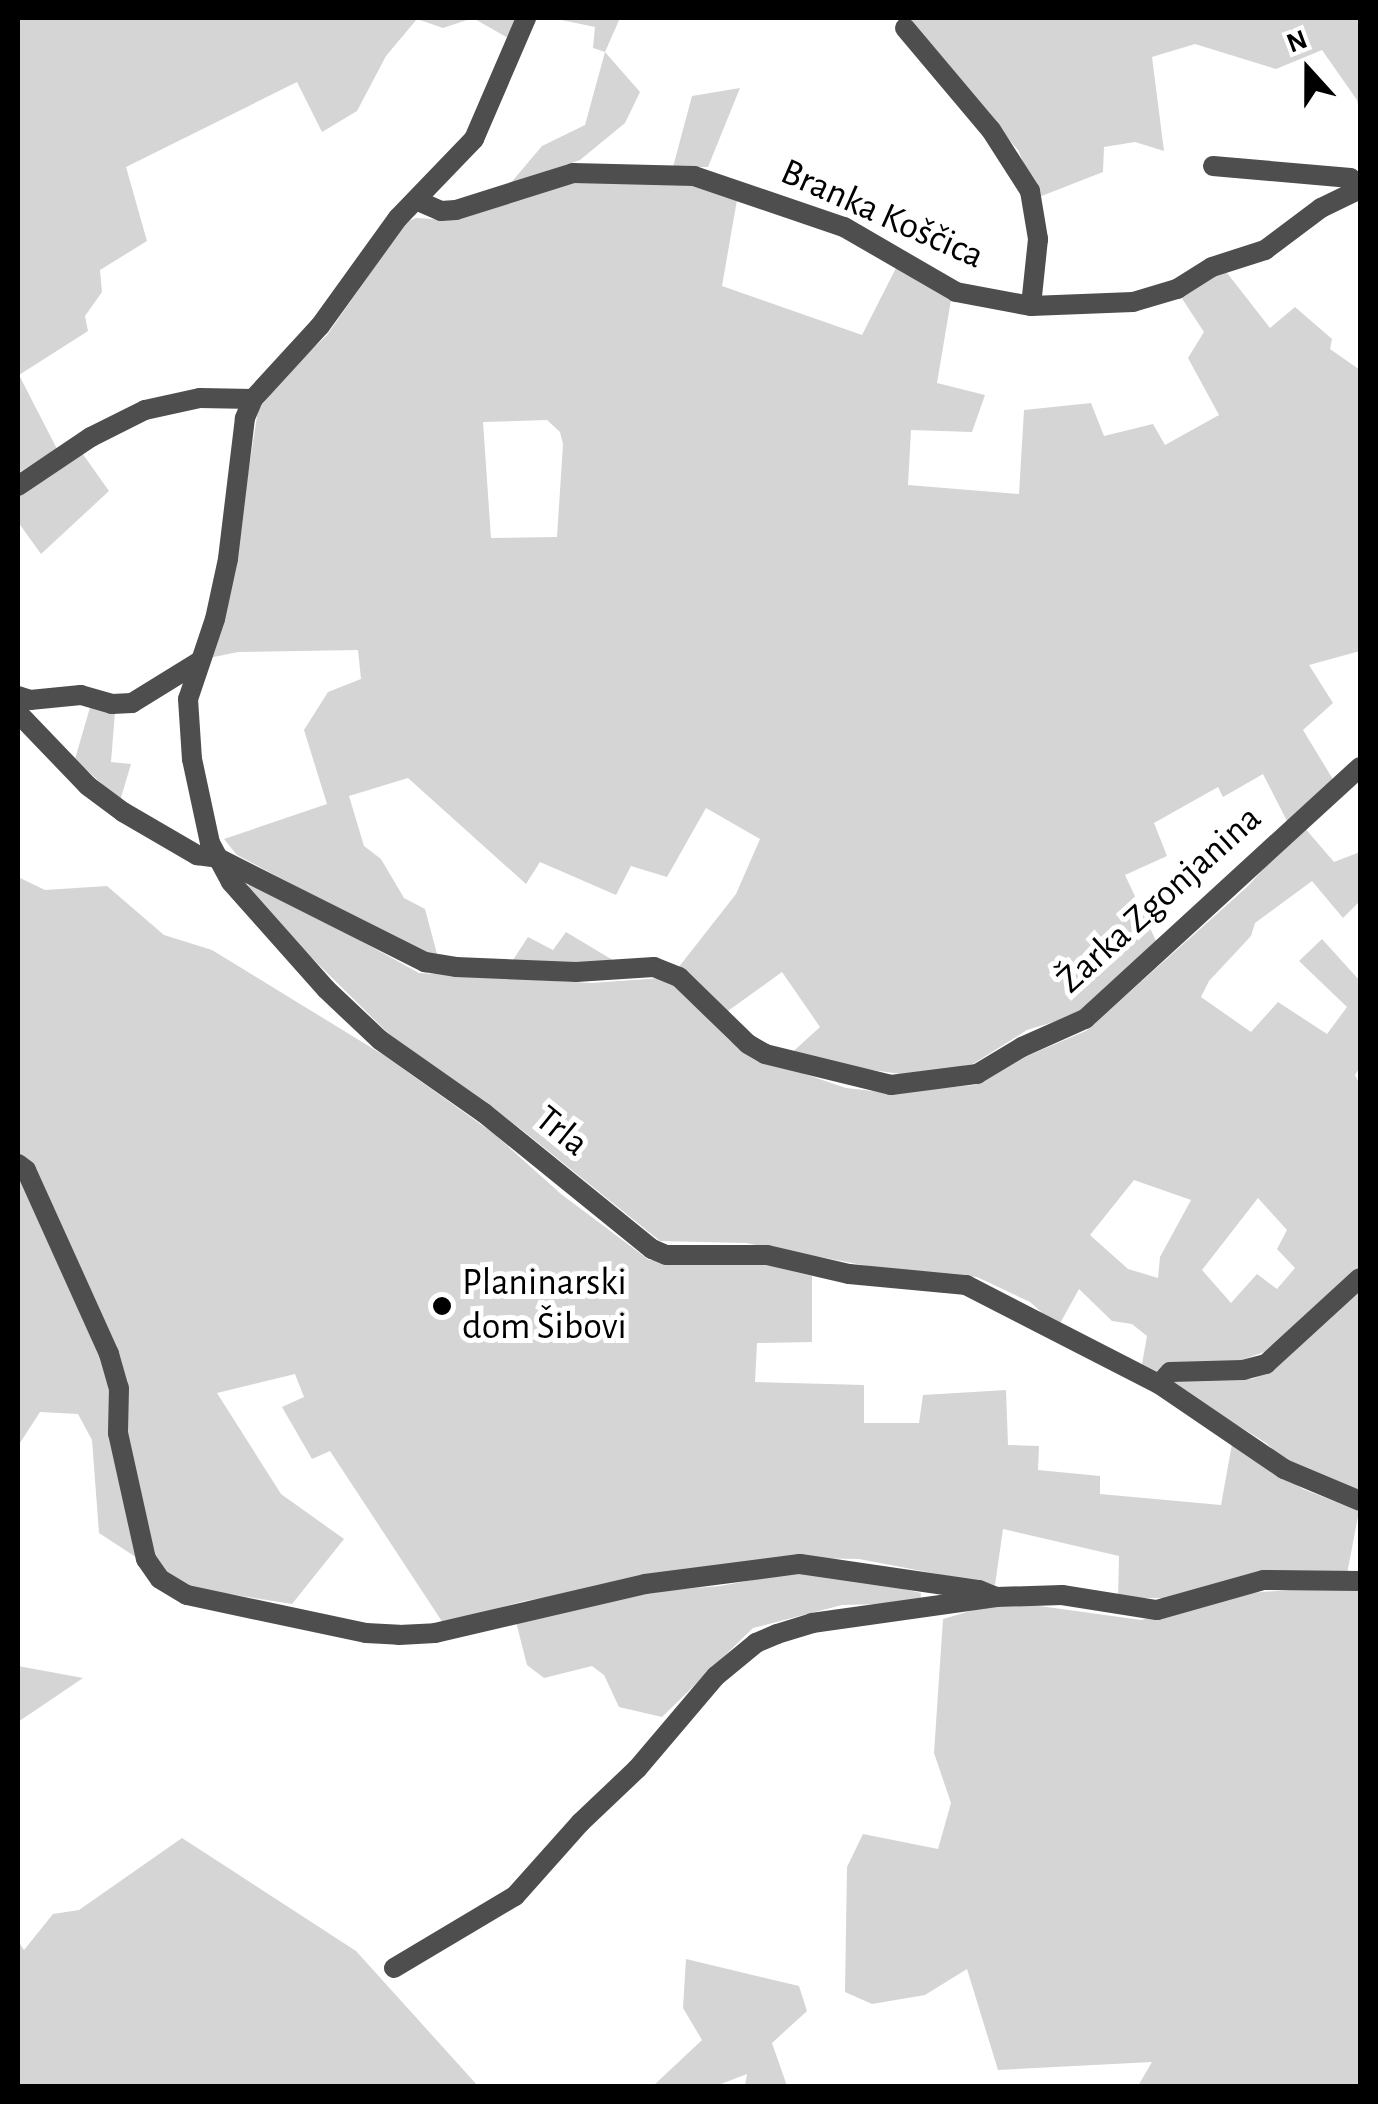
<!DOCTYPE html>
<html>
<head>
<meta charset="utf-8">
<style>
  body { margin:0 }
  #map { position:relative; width:1378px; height:2104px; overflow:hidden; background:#fff; font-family:"Alegreya Sans",sans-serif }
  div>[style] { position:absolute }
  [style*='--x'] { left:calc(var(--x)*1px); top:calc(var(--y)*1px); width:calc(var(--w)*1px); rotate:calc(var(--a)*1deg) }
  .green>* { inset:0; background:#d5d5d5 }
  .minor>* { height:20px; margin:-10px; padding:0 10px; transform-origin:10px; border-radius:10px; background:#4e4e4e }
  .dots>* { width:28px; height:28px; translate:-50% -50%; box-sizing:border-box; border:5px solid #fff; border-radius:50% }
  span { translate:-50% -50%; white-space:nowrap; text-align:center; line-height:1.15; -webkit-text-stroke:10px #fff; paint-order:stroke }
  .street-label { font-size:38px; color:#000 }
  .poi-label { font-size:38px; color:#000 }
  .left { translate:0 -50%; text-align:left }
  .frame { position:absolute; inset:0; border:20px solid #000; pointer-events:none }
  .north { position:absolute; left:1258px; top:20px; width:100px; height:100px; -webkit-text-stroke:8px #fff; paint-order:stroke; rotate:339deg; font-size:28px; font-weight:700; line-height:40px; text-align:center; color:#000 }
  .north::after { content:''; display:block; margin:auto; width:35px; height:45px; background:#000; clip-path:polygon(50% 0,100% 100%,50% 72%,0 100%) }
</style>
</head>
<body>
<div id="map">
  <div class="green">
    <i style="clip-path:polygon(18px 18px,515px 18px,508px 38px,473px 18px,443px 28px,417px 19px,386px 56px,357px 111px,322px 132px,297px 82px,126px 167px,147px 241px,100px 270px,102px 292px,85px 316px,88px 331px,19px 375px,57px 449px,18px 473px)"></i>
    <i style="clip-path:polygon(552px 18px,620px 18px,605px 52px,640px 92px,625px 123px,580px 160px,509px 185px,542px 146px,585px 125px,605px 52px,593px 48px,595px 27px)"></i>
    <i style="clip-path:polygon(905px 18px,1360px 18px,1360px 114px,1357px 100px,1322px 50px,1276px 69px,1195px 44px,1152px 57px,1164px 151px,1135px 142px,1104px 147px,1103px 172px,1039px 197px,1018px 150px)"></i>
    <i style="clip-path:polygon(740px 88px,708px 167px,673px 167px,692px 96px)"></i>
    <i style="clip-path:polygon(evenodd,685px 181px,737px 200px,722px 286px,862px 335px,896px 268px,951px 300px,937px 383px,985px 395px,972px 432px,911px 430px,908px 485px,1019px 494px,1024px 410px,1091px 403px,1104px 436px,1153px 424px,1165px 445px,1219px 415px,1188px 358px,1204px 332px,1179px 294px,1224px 269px,1270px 328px,1295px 307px,1332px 339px,1330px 349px,1360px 370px,1360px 651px,1309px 665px,1333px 703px,1303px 730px,1334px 781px,1288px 823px,1263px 774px,1223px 797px,1218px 787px,1154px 823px,1167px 856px,1125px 875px,1158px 945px,1083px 1013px,1027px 1030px,973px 1064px,915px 1076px,786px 1058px,820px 1027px,782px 972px,725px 1013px,678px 968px,736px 894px,760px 839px,706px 808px,667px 877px,631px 866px,616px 895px,540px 862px,526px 884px,408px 778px,349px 796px,364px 846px,381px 859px,404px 898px,425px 909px,437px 954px,418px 951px,237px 855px,224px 839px,327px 804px,304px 730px,328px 692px,361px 679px,358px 650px,238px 652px,209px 658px,231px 582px,258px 410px,285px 375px,327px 335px,406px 222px,416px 218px,447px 220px,563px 183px,685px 181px,547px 420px,560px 432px,563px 444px,557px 537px,491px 538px,483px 422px,547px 420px)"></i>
    <i style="clip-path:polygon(82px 453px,109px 491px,41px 554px,18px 522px,18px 497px)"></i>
    <i style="clip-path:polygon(91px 704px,115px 712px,111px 762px,131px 764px,120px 801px,75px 759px)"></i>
    <i style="clip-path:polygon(evenodd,1303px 826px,1334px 862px,1360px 852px,1360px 901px,1343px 918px,1312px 881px,1255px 923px,1251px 936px,1209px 981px,1201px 997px,1251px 1032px,1278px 1002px,1327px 1034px,1347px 1007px,1299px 961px,1322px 939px,1360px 981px,1360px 1067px,1355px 1075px,1360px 1085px,1360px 1268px,1267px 1351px,1236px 1362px,1169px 1366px,1156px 1371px,1142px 1364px,1147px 1336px,1132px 1324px,1112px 1321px,1079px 1289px,1058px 1327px,1030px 1302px,977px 1277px,884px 1269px,746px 1243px,660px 1241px,517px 1126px,389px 1034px,244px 891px,252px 881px,419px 973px,591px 983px,661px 978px,676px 985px,729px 1040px,752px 1056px,846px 1088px,890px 1093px,975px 1085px,1020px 1059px,1086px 1031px,1247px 887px,1303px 826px,1134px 1180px,1191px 1200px,1160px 1257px,1158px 1278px,1128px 1269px,1090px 1235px,1134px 1180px,1303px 826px,1258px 1198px,1287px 1230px,1277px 1249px,1295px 1268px,1277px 1289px,1257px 1274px,1231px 1303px,1202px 1270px,1258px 1198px)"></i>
    <i style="clip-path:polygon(18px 877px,45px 890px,107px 886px,164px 935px,212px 950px,385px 1056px,493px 1133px,561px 1194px,649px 1260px,751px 1261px,812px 1276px,812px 1342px,757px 1343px,755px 1382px,864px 1385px,864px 1423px,919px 1423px,923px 1395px,1006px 1390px,1008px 1445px,1039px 1446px,1038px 1470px,1100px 1476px,1100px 1494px,1221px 1505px,1232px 1444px,1303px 1489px,1359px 1511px,1347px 1574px,1173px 1598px,1118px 1598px,1119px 1556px,1003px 1529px,995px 1585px,859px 1559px,800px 1558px,524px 1601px,443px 1623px,330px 1451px,312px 1459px,282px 1407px,304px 1397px,295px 1374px,217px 1393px,281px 1494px,344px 1539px,292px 1604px,180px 1586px,99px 1533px,92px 1440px,78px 1414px,40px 1412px,18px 1446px)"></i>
    <i style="clip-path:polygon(566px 932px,616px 962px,511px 963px,528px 937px,553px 950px)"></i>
    <i style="clip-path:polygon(1360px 1289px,1360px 1491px,1287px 1462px,1266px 1443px,1175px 1386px,1173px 1380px,1177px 1378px,1252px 1379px,1273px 1371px)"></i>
    <i style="clip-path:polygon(789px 1573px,838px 1574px,921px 1593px,920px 1603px,842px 1605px,753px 1628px,662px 1717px,619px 1707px,604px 1675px,592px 1666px,544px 1678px,527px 1665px,516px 1622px,656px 1591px,720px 1586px)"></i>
    <i style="clip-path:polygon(1360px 1585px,1360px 2086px,1138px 2086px,1152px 2062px,998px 2070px,967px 1969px,925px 1995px,872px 2004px,845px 1992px,847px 1867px,863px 1834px,938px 1849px,951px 1803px,934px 1753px,943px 1619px,1004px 1601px,1141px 1620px,1248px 1593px)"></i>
    <i style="clip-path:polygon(18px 1666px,83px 1678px,18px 1722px)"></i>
    <i style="clip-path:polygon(182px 1838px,356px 1951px,478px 2086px,18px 2086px,18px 1941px,24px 1950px,53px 1914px,79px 1910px)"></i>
    <i style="clip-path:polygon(686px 1959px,799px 1986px,807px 2011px,772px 2043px,787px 2086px,745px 2086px,747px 2074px,716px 2086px,653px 2086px,702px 2040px,683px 2008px)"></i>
  </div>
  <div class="minor">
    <i style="--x:905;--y:28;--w:133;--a:49.9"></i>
    <i style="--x:991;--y:130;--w:72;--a:57.4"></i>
    <i style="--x:1030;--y:191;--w:49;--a:80.5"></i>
    <i style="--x:1038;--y:239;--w:67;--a:96"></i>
    <i style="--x:1213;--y:166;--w:138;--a:5"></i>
    <i style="--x:1350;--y:178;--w:13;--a:42"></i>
    <i style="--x:416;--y:200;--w:27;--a:24"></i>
    <i style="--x:441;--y:211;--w:15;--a:-4"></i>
    <i style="--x:456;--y:210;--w:123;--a:-17.5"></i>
    <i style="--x:573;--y:173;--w:121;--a:1.4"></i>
    <i style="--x:694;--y:176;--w:158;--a:18.8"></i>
    <i style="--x:844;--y:227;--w:129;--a:30.1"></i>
    <i style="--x:956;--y:292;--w:76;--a:10.6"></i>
    <i style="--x:1031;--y:306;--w:102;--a:-2.2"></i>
    <i style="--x:1133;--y:302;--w:46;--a:-16.5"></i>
    <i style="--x:1177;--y:289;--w:41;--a:-32.2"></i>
    <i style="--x:1212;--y:267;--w:56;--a:-17.8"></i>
    <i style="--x:1265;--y:250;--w:70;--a:-36.9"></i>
    <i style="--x:1321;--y:208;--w:43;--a:-26"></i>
    <i style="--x:253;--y:399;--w:21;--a:113"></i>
    <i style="--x:245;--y:418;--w:142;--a:96.9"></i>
    <i style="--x:228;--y:559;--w:61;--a:102.2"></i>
    <i style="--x:215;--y:619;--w:84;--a:108.6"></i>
    <i style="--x:188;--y:699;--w:60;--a:86.2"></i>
    <i style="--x:192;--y:759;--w:86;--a:77.9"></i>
    <i style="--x:210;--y:843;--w:44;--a:61.7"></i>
    <i style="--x:231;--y:882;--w:143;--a:48.4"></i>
    <i style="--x:326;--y:989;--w:74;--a:43.4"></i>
    <i style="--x:380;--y:1040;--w:127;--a:35.1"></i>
    <i style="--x:484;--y:1113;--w:216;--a:39"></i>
    <i style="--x:652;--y:1249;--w:15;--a:23"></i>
    <i style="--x:666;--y:1255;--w:101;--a:0"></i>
    <i style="--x:767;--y:1255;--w:84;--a:13"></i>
    <i style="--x:849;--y:1274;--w:118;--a:5.4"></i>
    <i style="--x:966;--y:1285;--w:217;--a:27.2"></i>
    <i style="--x:1159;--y:1384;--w:151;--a:34.2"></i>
    <i style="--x:1284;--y:1469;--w:82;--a:22.8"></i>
    <i style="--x:18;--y:486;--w:88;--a:-33.9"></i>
    <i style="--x:91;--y:437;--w:60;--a:-26.6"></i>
    <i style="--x:145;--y:410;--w:56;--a:-12.3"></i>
    <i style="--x:200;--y:398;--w:53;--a:1.1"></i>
    <i style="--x:253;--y:399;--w:99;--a:-47.5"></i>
    <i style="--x:320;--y:326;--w:133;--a:-54.2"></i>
    <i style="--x:398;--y:218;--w:110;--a:-46.1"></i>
    <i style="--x:474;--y:139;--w:132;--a:-66.7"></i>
    <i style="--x:18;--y:696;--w:13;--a:18"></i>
    <i style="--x:30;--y:700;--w:51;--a:-5.6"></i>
    <i style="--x:81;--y:695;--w:32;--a:16"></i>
    <i style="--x:112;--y:704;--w:20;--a:-3"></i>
    <i style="--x:132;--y:703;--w:80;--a:-31.7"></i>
    <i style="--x:18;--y:713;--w:101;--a:46.2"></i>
    <i style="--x:88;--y:786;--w:44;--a:36.6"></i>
    <i style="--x:123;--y:812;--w:86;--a:30.2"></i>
    <i style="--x:197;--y:855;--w:21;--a:8"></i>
    <i style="--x:218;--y:858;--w:232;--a:26.7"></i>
    <i style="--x:425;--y:962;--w:31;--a:9"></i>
    <i style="--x:456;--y:967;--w:120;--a:2.4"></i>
    <i style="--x:576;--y:972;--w:78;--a:-3.7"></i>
    <i style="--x:654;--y:967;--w:27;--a:22"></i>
    <i style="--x:679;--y:977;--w:96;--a:44.2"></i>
    <i style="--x:748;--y:1044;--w:20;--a:30"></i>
    <i style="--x:765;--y:1054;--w:130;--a:13.8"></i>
    <i style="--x:891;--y:1085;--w:87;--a:-7.3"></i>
    <i style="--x:977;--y:1074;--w:52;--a:-31"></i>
    <i style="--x:1022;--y:1047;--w:69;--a:-24"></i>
    <i style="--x:1085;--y:1019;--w:373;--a:-42.5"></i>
    <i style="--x:18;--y:1164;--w:10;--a:37"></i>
    <i style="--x:26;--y:1170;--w:202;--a:65.7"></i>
    <i style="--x:109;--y:1354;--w:35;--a:74"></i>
    <i style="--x:119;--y:1388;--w:45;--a:91.3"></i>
    <i style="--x:118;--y:1433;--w:129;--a:77.5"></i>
    <i style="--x:146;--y:1559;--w:24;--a:55"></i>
    <i style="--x:160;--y:1579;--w:31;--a:31"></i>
    <i style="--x:187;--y:1595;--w:183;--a:12"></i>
    <i style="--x:366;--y:1633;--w:33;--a:3"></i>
    <i style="--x:399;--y:1635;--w:36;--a:-3"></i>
    <i style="--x:435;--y:1633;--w:216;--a:-13.1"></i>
    <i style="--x:645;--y:1584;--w:156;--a:-7.4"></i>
    <i style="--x:800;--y:1564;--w:181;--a:8.3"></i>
    <i style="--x:979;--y:1590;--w:18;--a:22"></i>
    <i style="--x:1159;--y:1384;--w:16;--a:-47"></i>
    <i style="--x:1170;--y:1372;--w:73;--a:-1.6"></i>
    <i style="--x:1243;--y:1370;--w:24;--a:-15"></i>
    <i style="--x:1266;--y:1364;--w:127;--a:-42.5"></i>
    <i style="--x:394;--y:1968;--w:141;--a:-30.8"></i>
    <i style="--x:515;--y:1896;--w:98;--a:-48.3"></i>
    <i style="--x:580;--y:1823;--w:79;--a:-43.5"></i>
    <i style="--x:637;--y:1769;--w:122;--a:-49.7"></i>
    <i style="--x:716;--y:1676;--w:52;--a:-39.5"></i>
    <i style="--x:756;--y:1643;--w:23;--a:-23"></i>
    <i style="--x:777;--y:1634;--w:37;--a:-17"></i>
    <i style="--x:812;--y:1623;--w:186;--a:-8"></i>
    <i style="--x:996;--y:1597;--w:66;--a:-1.7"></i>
    <i style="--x:1062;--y:1595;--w:96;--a:9"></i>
    <i style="--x:1157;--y:1610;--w:111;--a:-15.7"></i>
    <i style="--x:1264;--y:1580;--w:96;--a:0.6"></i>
  </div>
  <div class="dots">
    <i style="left:442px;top:1306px;background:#000"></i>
  </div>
  <div class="street-label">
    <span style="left:882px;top:215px;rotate:24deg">Branka Koščica</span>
    <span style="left:1160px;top:900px;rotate:-42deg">Žarka Zgonjanina</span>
    <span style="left:561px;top:1132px;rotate:39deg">Trla</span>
  </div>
  <div class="poi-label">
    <span class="left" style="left:462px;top:1306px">Planinarski<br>dom Šibovi</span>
  </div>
  <div class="frame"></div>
  <div class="north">N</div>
</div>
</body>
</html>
